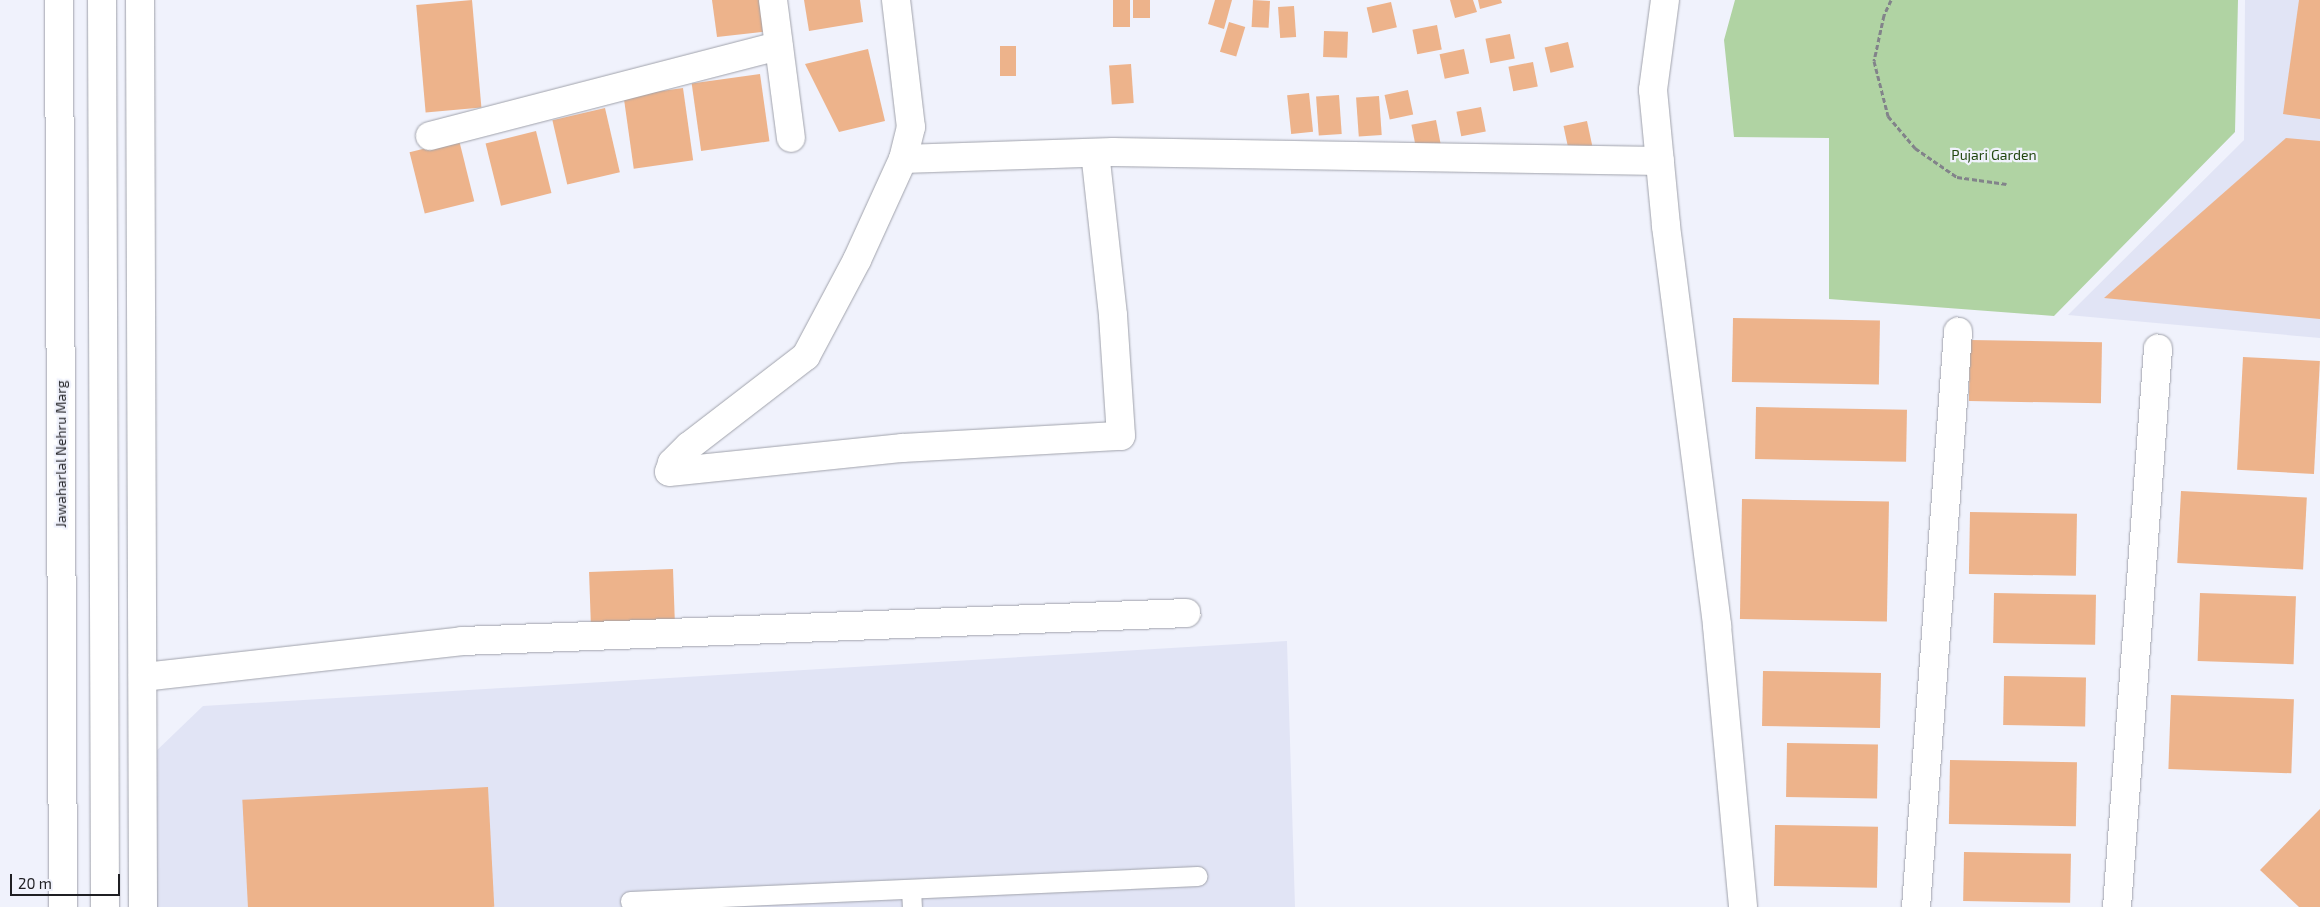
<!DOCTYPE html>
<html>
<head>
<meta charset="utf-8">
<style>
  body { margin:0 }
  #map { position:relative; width:2320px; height:907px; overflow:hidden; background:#f0f2fc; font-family:"Exo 2",sans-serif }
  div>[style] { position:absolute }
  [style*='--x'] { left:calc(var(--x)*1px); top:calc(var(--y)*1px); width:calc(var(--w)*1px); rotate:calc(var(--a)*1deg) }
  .built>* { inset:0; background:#e1e4f5 }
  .green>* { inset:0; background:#b0d3a3 }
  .building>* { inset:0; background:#edb38b; transform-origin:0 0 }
  .path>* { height:3px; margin-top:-1.5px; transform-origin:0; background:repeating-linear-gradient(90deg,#82838a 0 5px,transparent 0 7.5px) }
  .roads { filter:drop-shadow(0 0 1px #a0a2ab) drop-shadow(0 0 1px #a0a2ab) }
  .service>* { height:19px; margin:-9.5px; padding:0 9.5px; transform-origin:9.5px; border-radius:9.5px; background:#fff }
  .minor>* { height:28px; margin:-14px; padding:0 14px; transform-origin:14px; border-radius:14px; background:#fff }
  .primary>* { height:28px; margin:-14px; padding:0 14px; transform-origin:14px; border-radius:14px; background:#fff }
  span { translate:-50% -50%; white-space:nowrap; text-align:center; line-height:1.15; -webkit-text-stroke:4.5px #f0f2fc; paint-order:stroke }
  .park-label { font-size:14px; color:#224710 }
  .street-label { font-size:14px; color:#1f1f23 }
  .scale { position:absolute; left:10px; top:874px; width:110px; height:22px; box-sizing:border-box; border:2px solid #1f1f23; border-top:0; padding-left:6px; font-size:15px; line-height:18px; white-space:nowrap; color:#1f1f23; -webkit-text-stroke:4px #f0f2fc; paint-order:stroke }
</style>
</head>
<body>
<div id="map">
  <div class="built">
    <i style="clip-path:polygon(2245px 0,2320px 0,2320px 338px,2068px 315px,2244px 140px)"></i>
    <i style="clip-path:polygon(1287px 641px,1295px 907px,155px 907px,151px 756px,203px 706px)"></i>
  </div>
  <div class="green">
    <i style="clip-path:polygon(1735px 0,2238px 0,2235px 132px,2054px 316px,1829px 299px,1829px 138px,1734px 137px,1724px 40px)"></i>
  </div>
  <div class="building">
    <i style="left:472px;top:0;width:108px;height:56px;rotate:85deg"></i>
    <i style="clip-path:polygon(712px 0,766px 0,770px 31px,717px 37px)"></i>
    <i style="clip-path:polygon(804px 0,860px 0,863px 22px,809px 31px)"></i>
    <i style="left:1113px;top:0;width:17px;height:27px"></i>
    <i style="left:1133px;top:0;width:17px;height:18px"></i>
    <i style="clip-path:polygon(1215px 0,1232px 0,1224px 29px,1208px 24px)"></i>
    <i style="left:1253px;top:0;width:17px;height:27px;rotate:3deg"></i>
    <i style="clip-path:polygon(1450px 0,1473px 0,1477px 12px,1455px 18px)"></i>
    <i style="clip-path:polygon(1478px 0,1501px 0,1502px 3px,1480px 9px)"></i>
    <i style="clip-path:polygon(2299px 0,2320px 0,2320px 119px,2283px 114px)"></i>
    <i style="left:1391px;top:2px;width:26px;height:25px;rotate:77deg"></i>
    <i style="left:1294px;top:6px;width:31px;height:16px;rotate:86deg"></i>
    <i style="left:1229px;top:22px;width:17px;height:31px;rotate:17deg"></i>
    <i style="left:1437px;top:25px;width:25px;height:25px;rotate:79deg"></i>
    <i style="left:1324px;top:31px;width:24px;height:26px;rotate:2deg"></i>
    <i style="left:1510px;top:34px;width:25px;height:25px;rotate:79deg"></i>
    <i style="left:1568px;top:42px;width:26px;height:24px;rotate:77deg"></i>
    <i style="left:1000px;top:46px;width:16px;height:30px"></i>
    <i style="clip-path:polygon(868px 49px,885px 121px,839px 132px,805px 64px)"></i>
    <i style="left:1464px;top:49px;width:25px;height:25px;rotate:78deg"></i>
    <i style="left:1533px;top:62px;width:25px;height:25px;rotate:79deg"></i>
    <i style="left:1131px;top:64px;width:39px;height:22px;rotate:86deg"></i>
    <i style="left:760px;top:74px;width:68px;height:69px;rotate:82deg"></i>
    <i style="left:683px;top:88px;width:73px;height:60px;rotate:82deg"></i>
    <i style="left:1408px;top:90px;width:25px;height:24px;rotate:78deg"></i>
    <i style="left:1309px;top:93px;width:39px;height:22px;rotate:84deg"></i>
    <i style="left:1339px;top:95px;width:39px;height:23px;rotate:86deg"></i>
    <i style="left:1379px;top:96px;width:39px;height:23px;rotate:86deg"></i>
    <i style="left:1481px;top:107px;width:25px;height:25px;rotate:79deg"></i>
    <i style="left:605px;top:108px;width:66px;height:54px;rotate:77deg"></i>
    <i style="left:1436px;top:120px;width:25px;height:25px;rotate:79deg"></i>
    <i style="left:1587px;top:121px;width:25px;height:24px;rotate:78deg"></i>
    <i style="left:536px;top:131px;width:64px;height:52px;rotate:76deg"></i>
    <i style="clip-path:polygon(2286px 138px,2320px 141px,2320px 319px,2104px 298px)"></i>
    <i style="left:459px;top:140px;width:63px;height:51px;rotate:76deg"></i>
    <i style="left:1733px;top:318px;width:147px;height:64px;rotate:1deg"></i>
    <i style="left:1970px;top:340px;width:132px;height:61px;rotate:1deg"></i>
    <i style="left:2243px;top:357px;width:77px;height:113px;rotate:3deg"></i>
    <i style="left:1756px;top:407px;width:151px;height:52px;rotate:1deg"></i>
    <i style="left:2181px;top:491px;width:126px;height:72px;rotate:3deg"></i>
    <i style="left:1742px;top:499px;width:147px;height:120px;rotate:1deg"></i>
    <i style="left:1970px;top:512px;width:107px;height:62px;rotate:1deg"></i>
    <i style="left:673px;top:569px;width:58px;height:84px;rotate:88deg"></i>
    <i style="left:1994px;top:593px;width:102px;height:50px;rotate:1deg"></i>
    <i style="left:2200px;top:593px;width:96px;height:68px;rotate:2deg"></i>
    <i style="left:1763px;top:671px;width:118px;height:55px;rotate:1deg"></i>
    <i style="left:2004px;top:676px;width:82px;height:49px;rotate:1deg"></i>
    <i style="left:2171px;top:695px;width:123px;height:74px;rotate:2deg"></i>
    <i style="left:1787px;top:743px;width:91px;height:54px;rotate:1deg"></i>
    <i style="left:1950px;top:760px;width:127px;height:64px;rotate:1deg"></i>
    <i style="left:488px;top:787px;width:120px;height:246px;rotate:87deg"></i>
    <i style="clip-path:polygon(2320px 809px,2320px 907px,2299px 907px,2260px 870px)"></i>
    <i style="left:1775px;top:825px;width:103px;height:61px;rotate:1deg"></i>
    <i style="left:1964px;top:852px;width:107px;height:49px;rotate:1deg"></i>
  </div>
  <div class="path">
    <i style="--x:1891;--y:0;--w:17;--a:115"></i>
    <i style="--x:1884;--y:15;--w:47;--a:102.3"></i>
    <i style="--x:1874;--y:61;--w:57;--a:75.7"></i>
    <i style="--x:1888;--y:116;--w:42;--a:49.8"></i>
    <i style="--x:1915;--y:148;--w:51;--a:34.6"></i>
    <i style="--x:1957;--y:177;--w:50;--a:8"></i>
  </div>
  <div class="roads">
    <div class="service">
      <i style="--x:911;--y:889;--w:18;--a:87"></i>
      <i style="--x:630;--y:901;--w:568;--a:-2.52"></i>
    </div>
    <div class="minor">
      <i style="--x:773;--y:0;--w:139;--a:82.6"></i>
      <i style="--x:896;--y:0;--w:128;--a:83.3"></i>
      <i style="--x:911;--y:127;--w:33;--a:104"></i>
      <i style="--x:903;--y:159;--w:210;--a:-1.9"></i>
      <i style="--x:1113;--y:152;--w:547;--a:0.94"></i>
      <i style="--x:1665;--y:0;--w:91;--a:97.6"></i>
      <i style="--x:1653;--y:90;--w:137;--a:84.5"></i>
      <i style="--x:1666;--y:226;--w:403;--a:82.7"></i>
      <i style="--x:1717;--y:626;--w:282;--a:84.7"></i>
      <i style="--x:430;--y:136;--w:360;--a:-14.5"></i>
      <i style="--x:903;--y:159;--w:111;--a:114.5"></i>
      <i style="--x:857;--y:260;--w:109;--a:118"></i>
      <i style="--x:806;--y:356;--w:148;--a:142.4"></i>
      <i style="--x:689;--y:446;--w:24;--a:135"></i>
      <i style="--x:672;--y:463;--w:9;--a:108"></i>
      <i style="--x:669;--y:472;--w:235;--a:-5.9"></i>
      <i style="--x:903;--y:448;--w:218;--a:-3.2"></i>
      <i style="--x:1121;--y:436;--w:121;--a:-93.8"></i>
      <i style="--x:1113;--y:315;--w:163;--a:-96.3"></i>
      <i style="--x:143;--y:677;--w:321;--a:-6.4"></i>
      <i style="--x:462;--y:641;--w:725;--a:-2.21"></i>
      <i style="--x:1916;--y:907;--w:577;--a:-85.82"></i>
      <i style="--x:2117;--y:907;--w:560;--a:-85.8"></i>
    </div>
    <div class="primary">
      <i style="--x:59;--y:0;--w:907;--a:89.75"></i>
      <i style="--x:102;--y:0;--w:907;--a:89.81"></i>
      <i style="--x:140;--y:0;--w:907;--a:89.81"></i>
    </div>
  </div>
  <div class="park-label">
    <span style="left:1994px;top:155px">Pujari Garden</span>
  </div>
  <div class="street-label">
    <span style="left:61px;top:454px;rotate:-90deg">Jawaharlal Nehru Marg</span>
  </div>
  <div class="scale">20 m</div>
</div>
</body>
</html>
